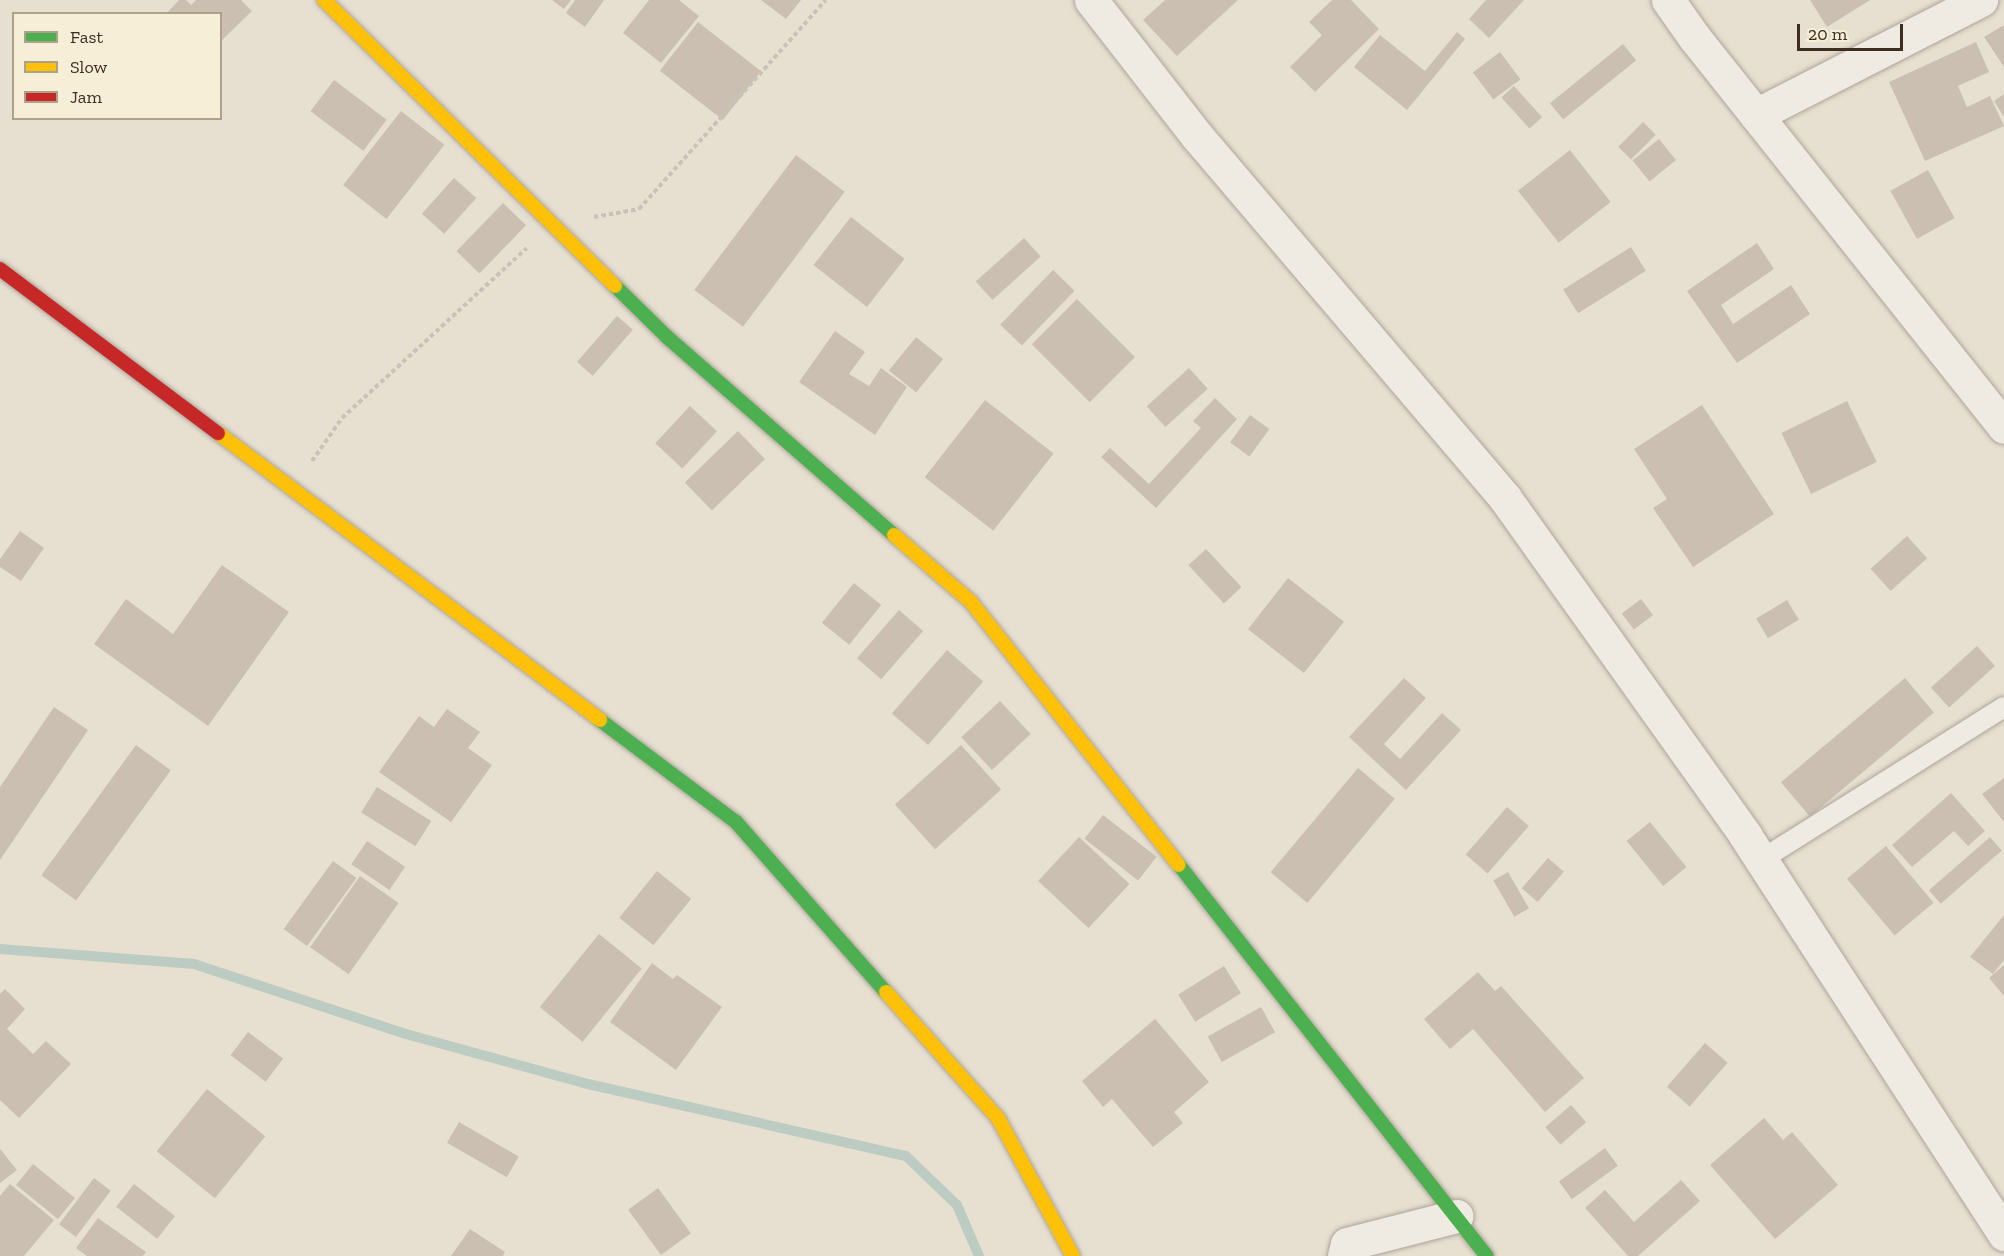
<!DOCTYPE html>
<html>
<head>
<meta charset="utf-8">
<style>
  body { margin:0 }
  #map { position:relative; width:2004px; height:1256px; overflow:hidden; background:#e7e0d1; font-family:"Zilla Slab",serif }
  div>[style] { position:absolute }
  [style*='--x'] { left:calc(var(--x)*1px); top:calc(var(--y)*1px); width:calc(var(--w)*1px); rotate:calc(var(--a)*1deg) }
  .stream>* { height:10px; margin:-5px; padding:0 5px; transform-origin:5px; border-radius:5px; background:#bcccc2 }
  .building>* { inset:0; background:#cbbfb2; transform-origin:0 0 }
  .path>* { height:4px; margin-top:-2px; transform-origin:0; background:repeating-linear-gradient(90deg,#c8c2b9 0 4.5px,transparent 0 7.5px) }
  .roads { filter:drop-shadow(0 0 2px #ada599) drop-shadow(0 0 2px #ada599) }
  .lane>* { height:20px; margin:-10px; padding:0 10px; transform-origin:10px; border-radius:10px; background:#efebe3 }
  .street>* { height:33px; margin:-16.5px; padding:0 16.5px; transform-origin:16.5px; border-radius:16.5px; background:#efebe3 }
  .fast>* { height:14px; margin:-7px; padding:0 7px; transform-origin:7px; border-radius:7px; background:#4caf50 }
  .slow>* { height:14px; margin:-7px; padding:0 7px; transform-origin:7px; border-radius:7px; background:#ffc107 }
  .jam>* { height:14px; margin:-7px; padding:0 7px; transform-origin:7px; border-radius:7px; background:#c62828 }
  span { translate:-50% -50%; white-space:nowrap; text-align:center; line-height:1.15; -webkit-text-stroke:4.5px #f7eed8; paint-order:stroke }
  .legend { position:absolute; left:12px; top:12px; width:210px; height:108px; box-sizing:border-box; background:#f7eed8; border:2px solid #ada18e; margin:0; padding:8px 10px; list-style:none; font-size:18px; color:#3d2e20 }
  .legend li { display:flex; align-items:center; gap:12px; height:30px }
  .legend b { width:30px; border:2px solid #ada18e }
  .scale { position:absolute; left:1797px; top:24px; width:106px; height:27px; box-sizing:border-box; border:3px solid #3d2e20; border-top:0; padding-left:8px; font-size:18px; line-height:21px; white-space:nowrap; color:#3d2e20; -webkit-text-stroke:4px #f7eed8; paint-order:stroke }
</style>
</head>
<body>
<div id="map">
  <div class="stream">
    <i style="--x:0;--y:949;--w:195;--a:4.4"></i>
    <i style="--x:194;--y:964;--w:223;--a:18.3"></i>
    <i style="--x:406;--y:1034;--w:189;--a:15.4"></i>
    <i style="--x:588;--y:1084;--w:326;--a:12.8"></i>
    <i style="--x:906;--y:1156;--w:71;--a:43.9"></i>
    <i style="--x:957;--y:1205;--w:56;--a:66.7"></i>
  </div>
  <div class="building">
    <i style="clip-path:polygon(179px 0,186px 0,191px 5px,196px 0,241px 0,252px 11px,220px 42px,220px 14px,166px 14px)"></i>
    <i style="clip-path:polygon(552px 0,571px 0,564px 9px)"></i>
    <i style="clip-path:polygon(575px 0,604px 0,585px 27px,566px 13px)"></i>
    <i style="clip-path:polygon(649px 0,679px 0,699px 16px,661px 63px,623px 33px)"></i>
    <i style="clip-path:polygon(761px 0,801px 0,786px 19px)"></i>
    <i style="clip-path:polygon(1165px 0,1238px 0,1177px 56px,1143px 20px)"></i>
    <i style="clip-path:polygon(1332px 0,1351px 0,1379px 29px,1315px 92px,1290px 67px,1322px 35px,1309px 22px)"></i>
    <i style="clip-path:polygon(1486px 0,1524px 0,1489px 38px,1469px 19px)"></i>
    <i style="clip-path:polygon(1810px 0,1870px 0,1827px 27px)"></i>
    <i style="left:698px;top:22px;width:80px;height:62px;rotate:38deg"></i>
    <i style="clip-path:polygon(2004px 25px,2004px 67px,1984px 37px)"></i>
    <i style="clip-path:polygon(1457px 32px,1465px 39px,1407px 110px,1354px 67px,1380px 35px,1425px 71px)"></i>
    <i style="clip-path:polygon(1976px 42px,1989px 72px,1958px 86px,1967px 107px,1990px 96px,2004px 126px,1925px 161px,1889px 82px)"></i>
    <i style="left:1623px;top:44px;width:21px;height:94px;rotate:51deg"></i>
    <i style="left:1500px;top:52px;width:34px;height:34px;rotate:53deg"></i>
    <i style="left:334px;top:80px;width:66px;height:39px;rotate:37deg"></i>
    <i style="left:1514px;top:86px;width:42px;height:17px;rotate:48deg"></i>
    <i style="clip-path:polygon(2004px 94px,2004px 117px,1994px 101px)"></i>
    <i style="left:401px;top:111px;width:55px;height:94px;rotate:38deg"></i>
    <i style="left:1643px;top:122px;width:18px;height:35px;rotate:45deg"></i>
    <i style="left:1659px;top:139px;width:27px;height:34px;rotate:51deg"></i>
    <i style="left:1570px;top:150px;width:66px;height:66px;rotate:52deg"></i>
    <i style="left:796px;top:155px;width:61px;height:169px;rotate:37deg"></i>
    <i style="left:1928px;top:170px;width:55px;height:43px;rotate:61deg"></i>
    <i style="left:454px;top:178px;width:30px;height:48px;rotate:42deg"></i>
    <i style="left:503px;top:203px;width:32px;height:67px;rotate:44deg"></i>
    <i style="left:851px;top:217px;width:68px;height:61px;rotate:38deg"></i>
    <i style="left:1024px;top:238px;width:25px;height:65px;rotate:48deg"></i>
    <i style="clip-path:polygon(1757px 243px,1774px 269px,1721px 305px,1733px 324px,1791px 285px,1810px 314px,1737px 363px,1687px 291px)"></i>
    <i style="left:1631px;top:247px;width:28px;height:80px;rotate:58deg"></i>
    <i style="left:1053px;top:270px;width:30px;height:76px;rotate:44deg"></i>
    <i style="left:1077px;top:299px;width:82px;height:64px;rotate:45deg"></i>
    <i style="left:617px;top:316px;width:21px;height:61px;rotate:41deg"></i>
    <i style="clip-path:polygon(835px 331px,865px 352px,849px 374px,869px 386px,881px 368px,907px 387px,875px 435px,799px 382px)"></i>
    <i style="left:916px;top:337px;width:35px;height:43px;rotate:39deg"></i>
    <i style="left:1189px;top:368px;width:28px;height:57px;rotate:48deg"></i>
    <i style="clip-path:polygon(1215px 398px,1237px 419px,1156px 508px,1101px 457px,1110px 448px,1149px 484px,1201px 428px,1193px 421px)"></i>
    <i style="left:985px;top:400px;width:87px;height:98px;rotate:38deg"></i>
    <i style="left:1847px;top:401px;width:68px;height:73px;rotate:64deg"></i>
    <i style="clip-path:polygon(1702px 405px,1774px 514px,1693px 567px,1653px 508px,1667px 499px,1634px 449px)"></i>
    <i style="left:690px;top:406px;width:37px;height:51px;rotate:43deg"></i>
    <i style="left:1250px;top:415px;width:24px;height:34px;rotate:36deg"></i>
    <i style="left:738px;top:431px;width:39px;height:74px;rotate:46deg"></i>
    <i style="clip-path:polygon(20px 531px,44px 548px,21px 581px,0 567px,0 559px)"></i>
    <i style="left:1907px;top:536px;width:30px;height:49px;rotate:48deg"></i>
    <i style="left:1206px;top:549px;width:52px;height:24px;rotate:47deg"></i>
    <i style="clip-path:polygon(222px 565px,289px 612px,208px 726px,94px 644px,126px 599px,173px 634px)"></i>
    <i style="left:1288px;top:578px;width:71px;height:65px;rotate:38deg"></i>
    <i style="left:854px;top:583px;width:35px;height:51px;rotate:39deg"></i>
    <i style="left:1641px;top:599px;width:20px;height:24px;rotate:53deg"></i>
    <i style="left:1787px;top:600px;width:23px;height:36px;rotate:59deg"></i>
    <i style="left:899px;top:610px;width:32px;height:64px;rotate:41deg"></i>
    <i style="left:1977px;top:646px;width:27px;height:62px;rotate:48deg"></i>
    <i style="left:947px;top:650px;width:48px;height:84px;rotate:41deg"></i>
    <i style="clip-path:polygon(1404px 678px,1426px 698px,1384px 744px,1400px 759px,1442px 713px,1461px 730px,1406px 790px,1349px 737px)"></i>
    <i style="left:1905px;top:678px;width:45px;height:162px;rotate:50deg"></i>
    <i style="left:1000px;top:701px;width:45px;height:53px;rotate:47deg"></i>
    <i style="clip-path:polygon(54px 707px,88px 730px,0 860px,0 787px)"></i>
    <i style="clip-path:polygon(447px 709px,480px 732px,468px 748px,492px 765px,451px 822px,379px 772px,419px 716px,434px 727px)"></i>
    <i style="left:136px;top:745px;width:43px;height:161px;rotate:36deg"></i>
    <i style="left:961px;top:745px;width:60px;height:89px;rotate:48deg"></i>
    <i style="left:1358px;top:768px;width:48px;height:136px;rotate:40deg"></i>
    <i style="clip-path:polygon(2004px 778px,2004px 822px,1982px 794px)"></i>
    <i style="left:377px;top:787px;width:64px;height:30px;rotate:32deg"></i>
    <i style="clip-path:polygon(1951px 793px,1985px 831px,1968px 846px,1954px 831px,1912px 867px,1892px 845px)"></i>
    <i style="left:1507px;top:807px;width:29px;height:63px;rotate:41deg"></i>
    <i style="left:1103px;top:815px;width:68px;height:30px;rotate:38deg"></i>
    <i style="left:1650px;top:822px;width:58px;height:30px;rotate:51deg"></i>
    <i style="left:1079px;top:837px;width:69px;height:60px;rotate:43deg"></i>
    <i style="left:1990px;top:837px;width:18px;height:81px;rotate:49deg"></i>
    <i style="left:367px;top:841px;width:46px;height:28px;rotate:34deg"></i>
    <i style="left:1886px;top:846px;width:74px;height:51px;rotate:50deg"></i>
    <i style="left:1548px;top:858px;width:21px;height:40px;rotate:41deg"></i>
    <i style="left:333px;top:861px;width:29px;height:84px;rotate:36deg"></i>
    <i style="left:657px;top:871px;width:44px;height:60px;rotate:39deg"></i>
    <i style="left:1508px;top:872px;width:42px;height:17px;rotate:60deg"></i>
    <i style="left:360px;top:876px;width:47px;height:87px;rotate:35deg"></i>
    <i style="clip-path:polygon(2004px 915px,2004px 960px,1993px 974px,1970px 957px)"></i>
    <i style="left:599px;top:934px;width:55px;height:94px;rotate:39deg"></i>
    <i style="clip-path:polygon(652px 963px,673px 979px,677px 975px,722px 1007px,676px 1070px,610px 1022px)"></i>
    <i style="clip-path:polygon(2004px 965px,2004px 996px,1989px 978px)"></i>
    <i style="left:1224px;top:966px;width:32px;height:54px;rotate:58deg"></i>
    <i style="clip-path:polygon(1478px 972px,1495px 991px,1501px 986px,1584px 1078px,1545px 1112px,1473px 1029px,1450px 1049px,1424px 1019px)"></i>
    <i style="clip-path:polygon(5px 989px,25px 1009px,7px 1029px,33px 1054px,46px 1041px,71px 1064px,19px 1118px,0 1100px,0 994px)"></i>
    <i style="left:1261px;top:1007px;width:29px;height:61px;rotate:61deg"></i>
    <i style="clip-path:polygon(1155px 1019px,1209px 1082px,1174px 1112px,1183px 1123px,1153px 1147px,1112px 1099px,1103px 1107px,1082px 1081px)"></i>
    <i style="left:248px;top:1032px;width:44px;height:29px;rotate:37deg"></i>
    <i style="left:1705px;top:1043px;width:30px;height:58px;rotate:41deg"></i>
    <i style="left:207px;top:1089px;width:75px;height:80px;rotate:39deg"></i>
    <i style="left:1571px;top:1105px;width:23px;height:34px;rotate:49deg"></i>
    <i style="clip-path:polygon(1764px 1118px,1783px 1140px,1792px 1132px,1838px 1185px,1775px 1239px,1710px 1165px)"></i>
    <i style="left:459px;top:1122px;width:69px;height:24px;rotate:30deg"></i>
    <i style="left:1605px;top:1148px;width:22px;height:57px;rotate:54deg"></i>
    <i style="clip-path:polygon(0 1149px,17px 1170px,0 1183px)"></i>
    <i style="left:33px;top:1164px;width:54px;height:27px;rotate:39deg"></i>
    <i style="left:94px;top:1178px;width:21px;height:58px;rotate:37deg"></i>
    <i style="clip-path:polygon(1681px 1180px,1700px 1201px,1638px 1256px,1628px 1256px,1585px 1208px,1605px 1190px,1634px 1222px)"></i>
    <i style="clip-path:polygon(10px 1184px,54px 1220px,24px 1256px,0 1256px,0 1196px)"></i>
    <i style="left:134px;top:1184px;width:52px;height:29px;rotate:38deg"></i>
    <i style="left:658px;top:1188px;width:56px;height:37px;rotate:54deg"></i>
    <i style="clip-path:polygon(98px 1218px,146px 1252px,143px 1256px,87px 1256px,76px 1248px)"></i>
    <i style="clip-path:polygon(470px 1229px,505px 1252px,503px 1256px,451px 1256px)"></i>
  </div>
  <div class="path">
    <i style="--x:594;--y:217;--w:46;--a:-10.1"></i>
    <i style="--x:639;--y:209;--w:280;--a:-48.2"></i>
    <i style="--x:312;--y:461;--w:52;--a:-55.1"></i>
    <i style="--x:342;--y:418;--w:251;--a:-42.6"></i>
  </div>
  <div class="roads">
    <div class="lane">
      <i style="--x:1761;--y:860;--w:287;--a:-32.2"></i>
    </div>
    <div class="street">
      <i style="--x:1091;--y:0;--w:172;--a:52.1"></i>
      <i style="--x:1197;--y:136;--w:475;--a:49.6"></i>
      <i style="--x:1505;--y:498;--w:414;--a:54.5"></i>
      <i style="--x:1745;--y:835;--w:476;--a:57"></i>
      <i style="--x:1668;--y:0;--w:45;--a:54.9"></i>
      <i style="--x:1694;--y:37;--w:498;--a:51.5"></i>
      <i style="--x:1756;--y:115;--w:253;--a:-27.1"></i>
      <i style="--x:1344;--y:1256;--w:12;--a:-76"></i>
      <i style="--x:1347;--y:1244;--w:113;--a:-14.4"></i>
    </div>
    <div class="fast">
      <i style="--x:615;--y:286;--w:73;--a:44.4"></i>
      <i style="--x:667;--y:337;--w:301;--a:41.1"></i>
      <i style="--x:600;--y:720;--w:170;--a:36.9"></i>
      <i style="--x:736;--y:822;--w:227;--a:48.6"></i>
      <i style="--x:1179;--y:865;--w:498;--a:51.8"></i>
    </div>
    <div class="slow">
      <i style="--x:324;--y:0;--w:408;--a:44.5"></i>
      <i style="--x:218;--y:433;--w:478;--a:36.9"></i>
      <i style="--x:894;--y:535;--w:102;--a:41"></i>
      <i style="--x:971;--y:602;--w:335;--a:51.7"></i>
      <i style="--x:886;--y:992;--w:169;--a:48.4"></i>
      <i style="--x:998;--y:1118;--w:157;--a:61.5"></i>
    </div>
    <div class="jam">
      <i style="--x:0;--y:269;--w:273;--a:37"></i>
    </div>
  </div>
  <ul class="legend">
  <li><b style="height:8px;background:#4caf50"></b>Fast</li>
  <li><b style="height:8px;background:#ffc107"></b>Slow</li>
  <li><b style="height:8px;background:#c62828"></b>Jam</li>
  </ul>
  <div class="scale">20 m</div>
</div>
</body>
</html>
